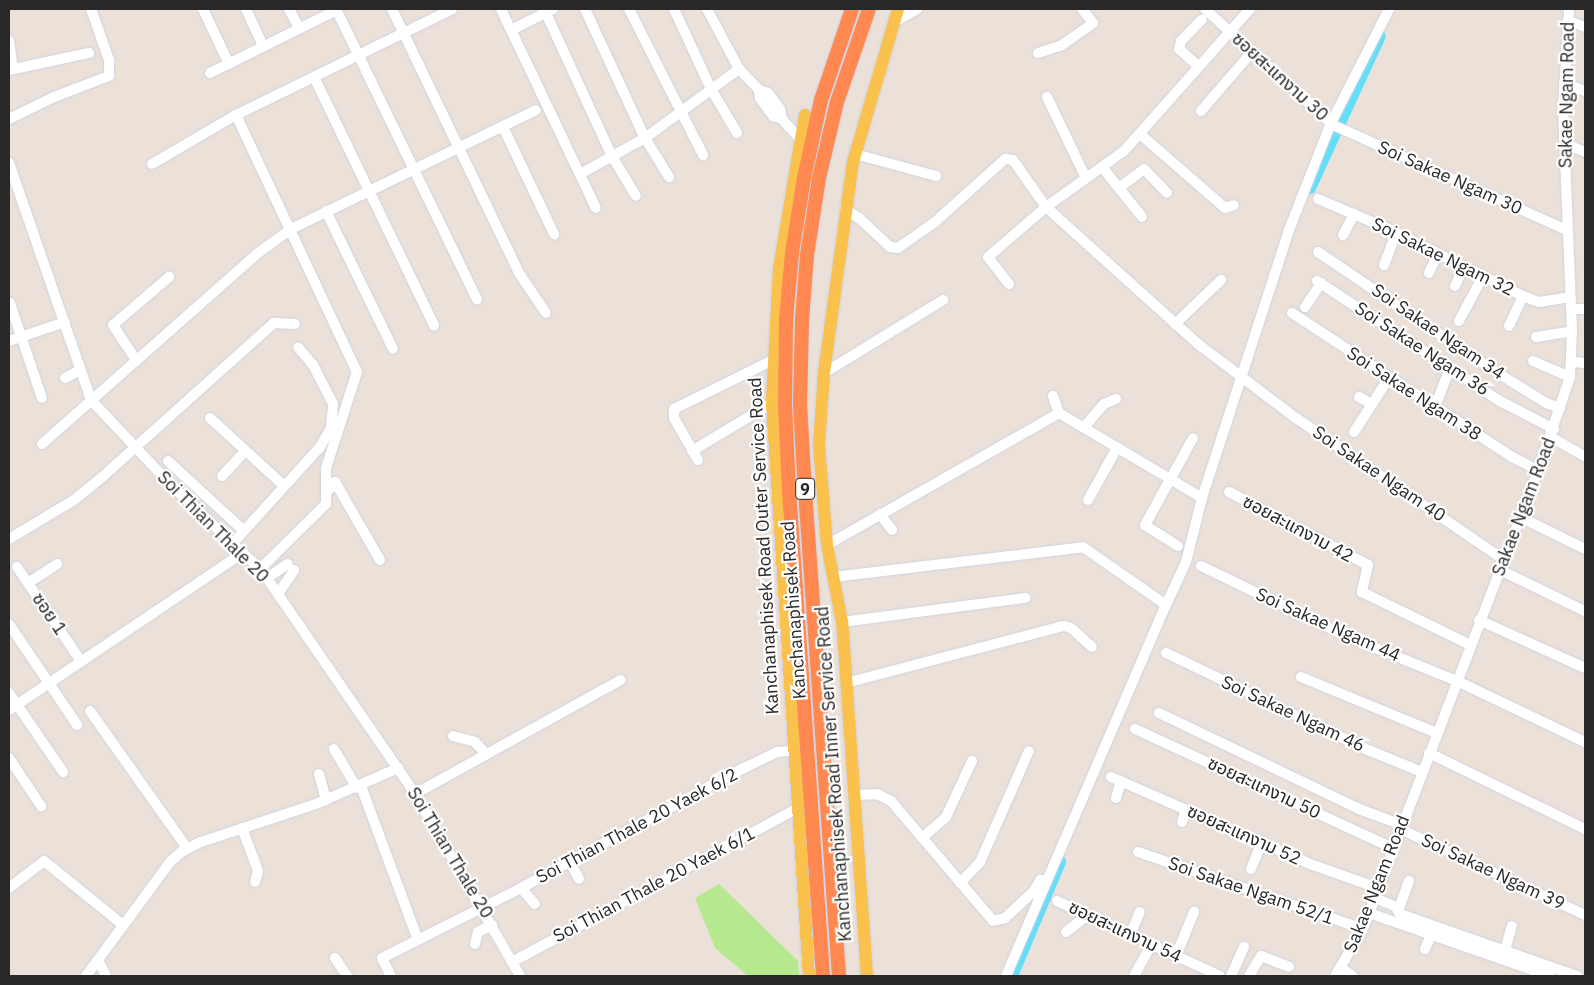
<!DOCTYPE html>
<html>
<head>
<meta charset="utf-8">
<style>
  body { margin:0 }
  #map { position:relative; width:1594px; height:985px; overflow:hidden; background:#ece1d8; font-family:"IBM Plex Sans","Noto Sans Thai",sans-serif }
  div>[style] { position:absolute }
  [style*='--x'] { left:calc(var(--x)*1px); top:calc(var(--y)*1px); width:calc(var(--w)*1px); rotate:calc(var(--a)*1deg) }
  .green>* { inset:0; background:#b6e88f }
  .river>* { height:12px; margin:-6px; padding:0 6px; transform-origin:6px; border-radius:6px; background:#61dff8 }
  .roads { filter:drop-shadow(0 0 1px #cdd3e3) drop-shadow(0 0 1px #cdd3e3) }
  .minor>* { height:10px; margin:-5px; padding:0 5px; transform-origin:5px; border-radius:5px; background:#fff }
  .major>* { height:12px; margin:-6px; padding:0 6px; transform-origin:6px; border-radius:6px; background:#fbc14d }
  .highway>* { height:14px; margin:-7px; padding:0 7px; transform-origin:7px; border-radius:7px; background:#ff8950 }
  span { translate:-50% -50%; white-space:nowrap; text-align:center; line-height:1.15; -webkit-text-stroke:4.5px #fff; paint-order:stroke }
  .shield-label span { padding:1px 4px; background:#fff; border:1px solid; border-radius:4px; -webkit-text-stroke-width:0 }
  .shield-label { font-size:16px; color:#282828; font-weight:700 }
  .street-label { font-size:18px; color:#282828 }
  .frame { position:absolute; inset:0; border:10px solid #282828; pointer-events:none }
</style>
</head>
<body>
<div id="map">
  <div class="green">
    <i style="clip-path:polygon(719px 884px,798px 961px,799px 976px,748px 976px,715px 948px,695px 898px)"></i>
  </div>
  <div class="river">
    <i style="--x:1310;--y:188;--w:167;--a:-65.3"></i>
    <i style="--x:1012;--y:976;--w:124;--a:-67.2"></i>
  </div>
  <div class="roads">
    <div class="minor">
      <i style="--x:203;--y:9;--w:61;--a:64.7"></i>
      <i style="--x:246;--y:9;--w:41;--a:65.3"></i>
      <i style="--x:289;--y:9;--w:21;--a:62"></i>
      <i style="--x:336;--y:9;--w:323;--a:64.1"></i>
      <i style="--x:392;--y:9;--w:293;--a:64.3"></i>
      <i style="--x:519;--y:273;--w:48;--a:56"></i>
      <i style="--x:501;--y:9;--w:23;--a:65"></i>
      <i style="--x:544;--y:9;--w:164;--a:65.2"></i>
      <i style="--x:613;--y:158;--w:44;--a:58.8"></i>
      <i style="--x:553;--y:9;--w:47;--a:153.4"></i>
      <i style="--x:511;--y:30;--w:197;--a:64.5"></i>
      <i style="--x:585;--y:9;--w:142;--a:65.1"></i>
      <i style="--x:645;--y:138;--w:46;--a:58.4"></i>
      <i style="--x:629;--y:9;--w:164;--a:63.1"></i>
      <i style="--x:674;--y:9;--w:88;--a:65.2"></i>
      <i style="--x:711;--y:89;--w:51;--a:59.4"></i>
      <i style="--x:707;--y:9;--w:68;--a:61.9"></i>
      <i style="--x:739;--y:69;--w:29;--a:46"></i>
      <i style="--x:759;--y:90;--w:9;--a:18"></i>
      <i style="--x:768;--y:93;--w:20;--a:53"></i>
      <i style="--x:780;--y:109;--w:10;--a:79"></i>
      <i style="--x:1205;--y:9;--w:173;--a:42.2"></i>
      <i style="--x:1333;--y:125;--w:256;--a:24.2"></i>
      <i style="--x:1568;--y:21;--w:18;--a:19"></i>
      <i style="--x:893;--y:23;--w:28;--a:-30"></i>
      <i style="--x:9;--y:41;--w:28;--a:82"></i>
      <i style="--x:1038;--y:53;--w:25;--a:-18"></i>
      <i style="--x:1062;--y:45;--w:38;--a:-35"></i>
      <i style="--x:1093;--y:23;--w:18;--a:-128"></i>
      <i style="--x:1198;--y:66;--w:25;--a:-138"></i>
      <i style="--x:1179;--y:49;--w:8;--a:-76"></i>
      <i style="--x:1181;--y:41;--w:30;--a:-46"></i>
      <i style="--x:9;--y:70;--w:82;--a:-12"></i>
      <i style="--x:210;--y:73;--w:142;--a:-26.4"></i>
      <i style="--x:314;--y:77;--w:276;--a:64.2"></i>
      <i style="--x:1564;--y:83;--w:22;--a:21"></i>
      <i style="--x:759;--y:90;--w:8;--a:83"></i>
      <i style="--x:760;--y:98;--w:22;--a:54"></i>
      <i style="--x:773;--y:116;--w:9;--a:18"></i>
      <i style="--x:782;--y:119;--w:27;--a:48"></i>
      <i style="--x:1047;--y:97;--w:90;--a:64.3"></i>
      <i style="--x:1201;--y:111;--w:78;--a:-49.2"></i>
      <i style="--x:9;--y:119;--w:50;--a:-26.1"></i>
      <i style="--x:54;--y:97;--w:59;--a:-20.9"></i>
      <i style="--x:109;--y:76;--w:16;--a:-90"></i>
      <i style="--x:109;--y:60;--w:54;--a:-109.4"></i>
      <i style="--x:503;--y:127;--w:119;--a:64.5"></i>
      <i style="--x:1140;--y:134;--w:113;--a:41"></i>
      <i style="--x:1225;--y:208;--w:9;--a:-18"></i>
      <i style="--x:1564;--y:143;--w:23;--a:23"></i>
      <i style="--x:855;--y:154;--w:84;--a:15.2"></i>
      <i style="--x:9;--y:163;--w:251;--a:70.9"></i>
      <i style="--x:91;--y:400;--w:120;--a:46.7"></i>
      <i style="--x:173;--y:487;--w:122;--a:43.3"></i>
      <i style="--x:262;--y:571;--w:270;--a:55.5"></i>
      <i style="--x:415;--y:794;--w:210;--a:60"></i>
      <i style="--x:152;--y:164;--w:97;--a:-30.3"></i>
      <i style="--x:1102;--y:167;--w:64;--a:51.3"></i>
      <i style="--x:580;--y:174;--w:74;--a:-29"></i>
      <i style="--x:645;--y:138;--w:117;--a:-36.3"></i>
      <i style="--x:1119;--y:188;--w:31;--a:-37"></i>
      <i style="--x:1144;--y:169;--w:33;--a:46"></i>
      <i style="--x:1318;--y:199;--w:79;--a:23"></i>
      <i style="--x:1391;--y:230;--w:148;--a:26.6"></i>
      <i style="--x:1523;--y:296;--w:17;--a:21"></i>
      <i style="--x:1539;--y:302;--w:31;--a:-9"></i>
      <i style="--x:845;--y:209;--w:17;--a:33"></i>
      <i style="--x:859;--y:218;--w:42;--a:43.1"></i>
      <i style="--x:890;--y:247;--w:8;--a:7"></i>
      <i style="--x:898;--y:248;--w:45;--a:-35.1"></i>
      <i style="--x:935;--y:222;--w:94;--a:-42"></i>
      <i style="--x:1005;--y:159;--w:8;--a:7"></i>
      <i style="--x:1013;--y:160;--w:57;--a:54.9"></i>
      <i style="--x:1046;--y:207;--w:205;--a:42"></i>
      <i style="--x:1198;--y:344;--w:123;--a:37.1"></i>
      <i style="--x:1296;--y:418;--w:250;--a:34.3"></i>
      <i style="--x:326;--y:211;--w:153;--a:64.1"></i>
      <i style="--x:1343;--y:235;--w:24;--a:-62"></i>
      <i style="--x:1318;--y:252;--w:202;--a:34.1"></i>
      <i style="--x:1485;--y:365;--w:72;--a:31.9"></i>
      <i style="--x:1546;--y:403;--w:15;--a:20"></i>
      <i style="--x:1384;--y:265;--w:34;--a:-69"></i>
      <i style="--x:1429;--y:273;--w:21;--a:-65"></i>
      <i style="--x:1317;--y:281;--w:219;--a:33.3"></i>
      <i style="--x:1500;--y:401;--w:61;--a:27.4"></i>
      <i style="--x:1009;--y:284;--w:34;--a:-128"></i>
      <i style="--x:988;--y:257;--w:77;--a:-40.8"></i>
      <i style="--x:1046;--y:207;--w:96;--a:-35.7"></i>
      <i style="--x:1124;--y:151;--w:190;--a:-48.4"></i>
      <i style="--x:1455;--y:286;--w:21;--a:-65"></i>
      <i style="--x:10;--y:303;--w:100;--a:71.4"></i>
      <i style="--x:1305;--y:307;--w:29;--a:-56"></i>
      <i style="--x:1571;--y:309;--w:14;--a:0"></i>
      <i style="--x:1292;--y:313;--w:263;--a:33.2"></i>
      <i style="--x:1512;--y:457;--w:29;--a:27"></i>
      <i style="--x:1459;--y:321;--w:51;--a:-61.9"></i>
      <i style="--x:1175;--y:324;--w:64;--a:-43.7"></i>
      <i style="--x:1509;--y:326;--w:33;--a:-65"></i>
      <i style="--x:1536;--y:337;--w:36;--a:-9"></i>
      <i style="--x:9;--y:341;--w:59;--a:-18.7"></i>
      <i style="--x:136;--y:360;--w:42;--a:-123.3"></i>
      <i style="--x:113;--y:325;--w:74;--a:-40.6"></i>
      <i style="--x:1533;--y:361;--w:40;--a:23.4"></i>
      <i style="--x:1572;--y:362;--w:13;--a:4"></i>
      <i style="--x:824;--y:373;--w:140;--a:-31.5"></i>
      <i style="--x:65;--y:378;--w:17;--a:-28"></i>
      <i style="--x:1053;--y:396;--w:18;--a:71"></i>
      <i style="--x:1359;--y:397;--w:15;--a:28"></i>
      <i style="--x:1438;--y:399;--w:33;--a:-69"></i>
      <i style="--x:210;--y:418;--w:99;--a:42.5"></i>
      <i style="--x:1084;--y:427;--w:30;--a:-49"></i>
      <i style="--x:1104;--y:404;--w:13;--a:-23"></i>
      <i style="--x:1354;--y:432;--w:64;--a:-57.1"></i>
      <i style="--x:1551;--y:437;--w:39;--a:30"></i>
      <i style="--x:42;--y:444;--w:288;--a:-41.5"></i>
      <i style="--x:258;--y:253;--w:41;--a:-36"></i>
      <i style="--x:291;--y:229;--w:272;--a:-25.9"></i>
      <i style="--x:692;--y:451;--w:93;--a:-31"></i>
      <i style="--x:698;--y:460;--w:48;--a:-119.7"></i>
      <i style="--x:674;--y:418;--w:9;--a:-90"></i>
      <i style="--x:674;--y:409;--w:110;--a:-26.3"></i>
      <i style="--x:168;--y:461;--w:102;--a:42.6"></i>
      <i style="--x:222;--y:476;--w:34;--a:-47"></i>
      <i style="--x:327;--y:492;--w:13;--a:-51"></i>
      <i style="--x:335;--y:482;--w:90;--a:60"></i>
      <i style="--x:1229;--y:492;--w:157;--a:27.7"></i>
      <i style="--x:1368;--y:565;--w:28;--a:103"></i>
      <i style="--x:1362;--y:592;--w:120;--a:26.1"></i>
      <i style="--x:1088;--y:500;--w:60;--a:-60.9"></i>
      <i style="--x:880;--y:514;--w:20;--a:53"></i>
      <i style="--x:1520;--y:517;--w:72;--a:26.2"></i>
      <i style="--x:9;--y:539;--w:76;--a:-31"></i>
      <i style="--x:74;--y:500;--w:33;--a:-39"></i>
      <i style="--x:100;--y:479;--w:234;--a:-41.9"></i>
      <i style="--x:274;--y:323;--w:21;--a:3"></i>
      <i style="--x:233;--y:543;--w:130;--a:-47.8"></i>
      <i style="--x:320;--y:447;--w:22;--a:-60"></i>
      <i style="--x:331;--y:428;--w:24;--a:-85"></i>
      <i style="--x:333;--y:404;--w:44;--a:-117.1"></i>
      <i style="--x:313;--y:365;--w:23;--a:-130"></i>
      <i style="--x:827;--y:545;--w:267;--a:-29.6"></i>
      <i style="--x:1059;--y:413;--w:166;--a:30.7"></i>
      <i style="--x:1178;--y:546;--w:39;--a:-148"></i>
      <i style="--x:1145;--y:525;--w:99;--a:-61.1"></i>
      <i style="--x:1201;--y:566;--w:161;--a:25.8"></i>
      <i style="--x:1346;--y:636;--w:120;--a:22.1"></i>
      <i style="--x:1457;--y:681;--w:142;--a:25.5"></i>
      <i style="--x:17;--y:567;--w:114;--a:55.8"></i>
      <i style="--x:260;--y:569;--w:93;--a:-44.6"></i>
      <i style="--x:326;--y:504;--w:36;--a:-90"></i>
      <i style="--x:326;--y:468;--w:101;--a:-72.1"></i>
      <i style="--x:357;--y:372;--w:284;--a:-115.2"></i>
      <i style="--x:236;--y:115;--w:241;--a:-26.1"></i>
      <i style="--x:1500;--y:570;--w:94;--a:25.8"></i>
      <i style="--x:833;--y:577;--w:252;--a:-6.8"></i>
      <i style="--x:1083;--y:547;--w:101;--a:34.9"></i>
      <i style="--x:1166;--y:605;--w:47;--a:-65.1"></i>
      <i style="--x:1186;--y:562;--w:66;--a:-76"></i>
      <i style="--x:1202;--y:498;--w:282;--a:-72"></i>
      <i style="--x:1289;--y:230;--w:115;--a:-68.6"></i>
      <i style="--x:1331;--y:123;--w:128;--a:-63"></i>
      <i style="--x:267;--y:578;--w:25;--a:-34"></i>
      <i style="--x:28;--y:583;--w:35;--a:-33"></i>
      <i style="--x:278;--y:594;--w:29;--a:-56"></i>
      <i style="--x:1479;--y:620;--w:116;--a:24.4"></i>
      <i style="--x:842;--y:622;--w:185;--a:-7.5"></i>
      <i style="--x:9;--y:624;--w:122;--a:56"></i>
      <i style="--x:1166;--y:653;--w:216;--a:25.7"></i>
      <i style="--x:1361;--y:747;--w:66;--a:22.3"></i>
      <i style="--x:1301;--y:677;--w:147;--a:22.4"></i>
      <i style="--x:846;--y:683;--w:225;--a:-14.7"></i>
      <i style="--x:1064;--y:626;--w:7;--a:16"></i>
      <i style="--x:1071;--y:628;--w:28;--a:42"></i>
      <i style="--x:9;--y:693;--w:96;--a:55.6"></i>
      <i style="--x:9;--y:710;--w:282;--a:-33.9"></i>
      <i style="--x:90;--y:711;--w:168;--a:54.7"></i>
      <i style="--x:1159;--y:713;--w:222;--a:25.6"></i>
      <i style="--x:1359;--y:809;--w:46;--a:20.4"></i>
      <i style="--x:1135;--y:729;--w:284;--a:24.8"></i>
      <i style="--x:453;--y:736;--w:23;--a:15"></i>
      <i style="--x:475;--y:742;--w:16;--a:47"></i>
      <i style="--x:334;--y:749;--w:45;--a:59.5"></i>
      <i style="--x:1429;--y:753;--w:174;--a:26"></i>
      <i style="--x:9;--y:758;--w:58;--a:56.3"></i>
      <i style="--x:319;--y:774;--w:27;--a:75"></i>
      <i style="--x:1111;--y:777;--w:217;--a:23.6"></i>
      <i style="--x:1310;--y:864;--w:72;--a:19.4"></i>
      <i style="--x:361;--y:786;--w:164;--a:69.7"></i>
      <i style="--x:415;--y:794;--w:235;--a:-29"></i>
      <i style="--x:854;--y:795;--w:23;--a:-2"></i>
      <i style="--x:877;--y:794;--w:16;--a:27"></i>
      <i style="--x:891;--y:801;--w:157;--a:49.6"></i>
      <i style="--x:993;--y:921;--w:12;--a:-14"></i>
      <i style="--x:1005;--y:918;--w:40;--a:-43"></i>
      <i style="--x:1034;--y:891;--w:13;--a:-61"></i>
      <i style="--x:1116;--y:798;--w:18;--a:-74"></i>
      <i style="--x:1182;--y:822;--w:13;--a:-72"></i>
      <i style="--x:242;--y:828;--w:46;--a:69.6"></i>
      <i style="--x:258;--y:871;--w:11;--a:105"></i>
      <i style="--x:1400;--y:829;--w:204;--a:24.9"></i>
      <i style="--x:922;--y:838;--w:32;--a:-41"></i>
      <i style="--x:946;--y:817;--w:62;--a:-65.1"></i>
      <i style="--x:1138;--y:852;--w:238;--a:18.9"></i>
      <i style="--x:570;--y:862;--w:19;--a:62"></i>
      <i style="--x:1251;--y:869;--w:29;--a:-68"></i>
      <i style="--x:960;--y:883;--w:29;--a:-46"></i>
      <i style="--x:980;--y:862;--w:121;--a:-66.2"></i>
      <i style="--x:9;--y:888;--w:44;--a:-37.6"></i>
      <i style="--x:44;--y:861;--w:102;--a:39"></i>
      <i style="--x:521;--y:888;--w:21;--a:49"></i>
      <i style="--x:1375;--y:898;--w:23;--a:23"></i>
      <i style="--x:1396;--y:907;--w:8;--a:60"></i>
      <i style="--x:1400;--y:914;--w:188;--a:19.3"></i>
      <i style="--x:1057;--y:901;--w:179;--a:24.7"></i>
      <i style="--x:1398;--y:911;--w:32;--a:-70"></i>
      <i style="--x:1369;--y:913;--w:192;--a:19.2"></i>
      <i style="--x:1066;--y:932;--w:28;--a:-38"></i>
      <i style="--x:1130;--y:935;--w:25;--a:-67"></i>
      <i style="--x:475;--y:944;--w:12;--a:-76"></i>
      <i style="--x:478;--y:932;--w:16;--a:-27"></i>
      <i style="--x:1425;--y:949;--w:13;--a:-67"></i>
      <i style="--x:1505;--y:950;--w:25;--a:-74"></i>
      <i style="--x:1176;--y:956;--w:48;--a:-67.8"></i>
      <i style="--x:335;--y:958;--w:22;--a:56"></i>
      <i style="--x:98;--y:960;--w:18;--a:63"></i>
      <i style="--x:512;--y:962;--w:323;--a:-28.3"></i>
      <i style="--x:1341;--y:968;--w:14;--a:34"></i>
      <i style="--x:86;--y:976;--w:142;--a:-53.6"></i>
      <i style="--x:170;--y:862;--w:15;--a:-42"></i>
      <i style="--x:181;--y:852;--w:22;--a:-27"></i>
      <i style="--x:201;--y:842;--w:121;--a:-18.3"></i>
      <i style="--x:316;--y:804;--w:90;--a:-23.7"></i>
      <i style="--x:391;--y:976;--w:20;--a:-117"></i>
      <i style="--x:382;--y:958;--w:156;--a:-26.7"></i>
      <i style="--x:521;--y:888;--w:251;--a:-28.3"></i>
      <i style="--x:742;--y:769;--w:39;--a:-26"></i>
      <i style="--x:777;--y:752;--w:16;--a:-4"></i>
      <i style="--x:1006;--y:976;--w:404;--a:-66.7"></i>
      <i style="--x:1134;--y:976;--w:35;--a:-61"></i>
      <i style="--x:1231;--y:976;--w:32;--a:-66"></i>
      <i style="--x:1249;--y:976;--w:23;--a:-59"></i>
      <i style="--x:1261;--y:956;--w:30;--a:21"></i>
      <i style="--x:1335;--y:976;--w:55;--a:-59.2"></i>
      <i style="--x:1363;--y:929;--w:491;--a:-69.1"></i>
      <i style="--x:1538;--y:470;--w:98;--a:-71"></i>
      <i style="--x:1570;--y:377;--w:46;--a:-87.5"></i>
      <i style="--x:1572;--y:331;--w:223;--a:-92.3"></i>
      <i style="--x:1563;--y:108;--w:99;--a:-86.5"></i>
    </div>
    <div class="major">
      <i style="--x:805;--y:115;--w:155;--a:99.6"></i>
      <i style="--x:779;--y:268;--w:135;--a:93"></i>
      <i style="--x:772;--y:403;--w:574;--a:86.31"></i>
      <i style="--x:867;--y:976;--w:355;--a:-94"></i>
      <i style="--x:842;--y:622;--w:78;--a:-101"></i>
      <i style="--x:827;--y:545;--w:100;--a:-94.6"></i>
      <i style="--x:819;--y:445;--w:72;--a:-86"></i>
      <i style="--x:824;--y:373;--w:213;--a:-82.2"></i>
      <i style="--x:853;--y:162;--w:159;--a:-73.6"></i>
    </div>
    <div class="highway">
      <i style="--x:823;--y:976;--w:485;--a:-94"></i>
      <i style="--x:789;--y:492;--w:87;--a:-92.6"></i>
      <i style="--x:785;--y:405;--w:85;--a:-89.3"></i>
      <i style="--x:786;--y:320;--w:67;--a:-84.9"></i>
      <i style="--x:792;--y:253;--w:76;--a:-80.9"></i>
      <i style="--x:804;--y:178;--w:80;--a:-77.7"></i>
      <i style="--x:821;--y:100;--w:96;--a:-71.2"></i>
      <i style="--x:839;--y:976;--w:486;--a:-94"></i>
      <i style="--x:805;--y:491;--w:87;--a:-93.3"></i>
      <i style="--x:800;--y:404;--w:84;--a:-88.6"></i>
      <i style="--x:802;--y:320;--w:65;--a:-85.6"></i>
      <i style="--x:807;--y:255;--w:78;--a:-81.1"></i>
      <i style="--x:819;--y:178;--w:78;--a:-76.7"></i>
      <i style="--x:837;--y:102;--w:98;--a:-71"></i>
    </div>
  </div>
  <div class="shield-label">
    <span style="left:805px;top:489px">9</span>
  </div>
  <div class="street-label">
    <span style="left:1280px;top:77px;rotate:42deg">ซอยสะแกงาม 30</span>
    <span style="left:1567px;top:95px;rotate:-89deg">Sakae Ngam Road</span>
    <span style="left:1450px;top:178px;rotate:24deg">Soi Sakae Ngam 30</span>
    <span style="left:1443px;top:257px;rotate:26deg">Soi Sakae Ngam 32</span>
    <span style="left:1438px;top:332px;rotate:34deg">Soi Sakae Ngam 34</span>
    <span style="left:1422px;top:349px;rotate:33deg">Soi Sakae Ngam 36</span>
    <span style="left:1414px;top:394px;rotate:33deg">Soi Sakae Ngam 38</span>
    <span style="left:1379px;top:474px;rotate:34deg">Soi Sakae Ngam 40</span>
    <span style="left:1524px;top:507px;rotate:-69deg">Sakae Ngam Road</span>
    <span style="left:213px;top:527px;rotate:45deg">Soi Thian Thale 20</span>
    <span style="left:1298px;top:529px;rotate:28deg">ซอยสะแกงาม 42</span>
    <span style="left:764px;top:546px;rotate:-93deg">Kanchanaphisek Road Outer Service Road</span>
    <span style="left:794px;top:610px;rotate:-94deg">Kanchanaphisek Road</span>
    <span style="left:49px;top:614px;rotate:56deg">ซอย 1</span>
    <span style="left:1328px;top:625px;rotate:24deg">Soi Sakae Ngam 44</span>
    <span style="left:1293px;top:714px;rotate:25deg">Soi Sakae Ngam 46</span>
    <span style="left:834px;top:774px;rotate:-94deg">Kanchanaphisek Road Inner Service Road</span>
    <span style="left:1264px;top:788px;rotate:25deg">ซอยสะแกงาม 50</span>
    <span style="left:637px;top:826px;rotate:-28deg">Soi Thian Thale 20 Yaek 6/2</span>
    <span style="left:1244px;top:835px;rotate:24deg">ซอยสะแกงาม 52</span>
    <span style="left:450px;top:853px;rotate:59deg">Soi Thian Thale 20</span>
    <span style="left:1493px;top:872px;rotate:25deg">Soi Sakae Ngam 39</span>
    <span style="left:1377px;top:884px;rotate:-68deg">Sakae Ngam Road</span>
    <span style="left:654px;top:885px;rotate:-28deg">Soi Thian Thale 20 Yaek 6/1</span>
    <span style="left:1251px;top:891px;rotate:19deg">Soi Sakae Ngam 52/1</span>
    <span style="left:1125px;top:932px;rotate:25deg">ซอยสะแกงาม 54</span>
  </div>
  <div class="frame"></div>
</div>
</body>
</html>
